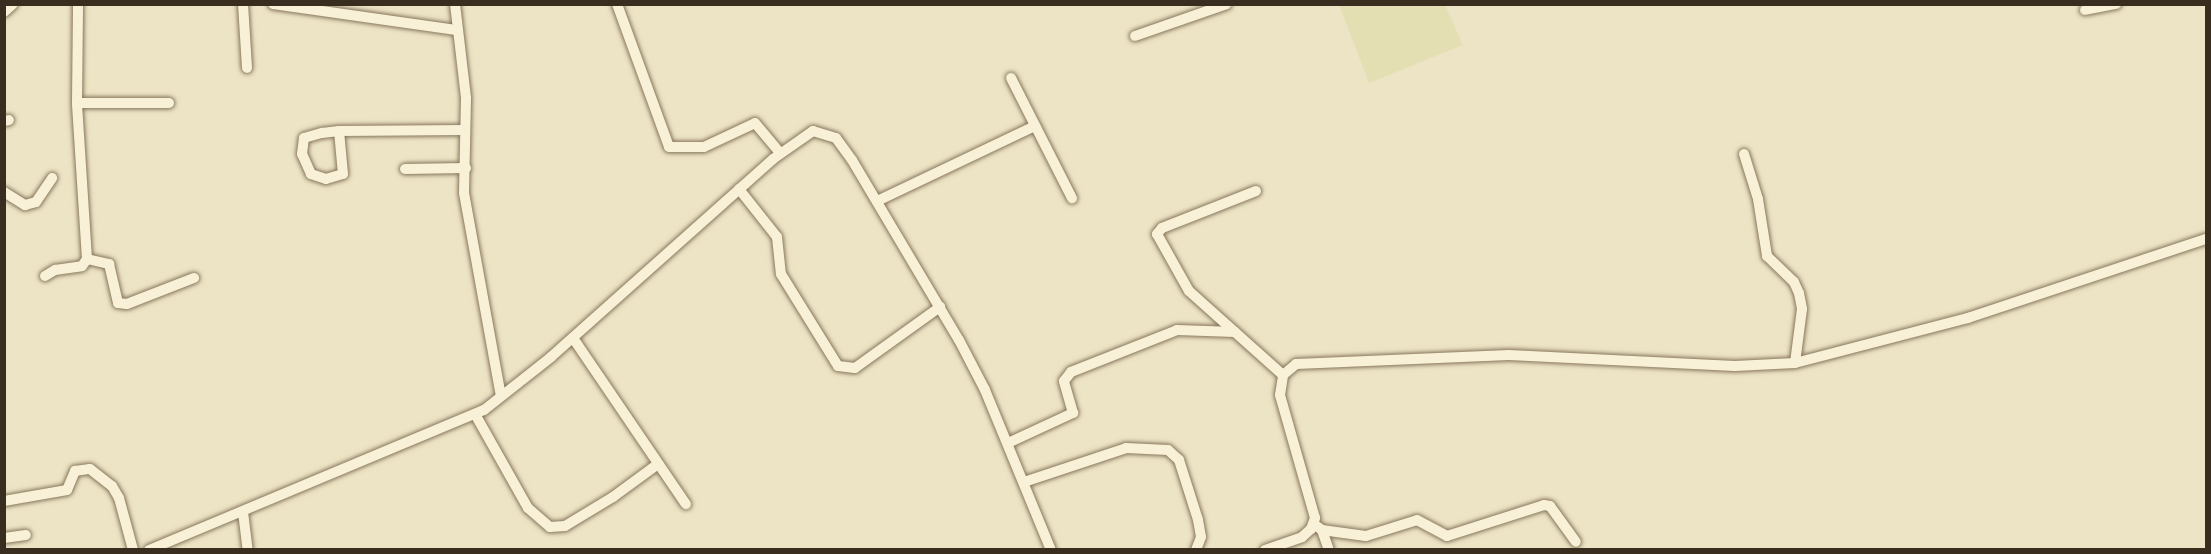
<!DOCTYPE html>
<html>
<head>
<meta charset="utf-8">
<style>
  body { margin:0 }
  #map { position:relative; width:2211px; height:554px; overflow:hidden; background:#ede4c5; font-family:"Source Serif 4",serif }
  div>[style] { position:absolute }
  [style*='--x'] { left:calc(var(--x)*1px); top:calc(var(--y)*1px); width:calc(var(--w)*1px); rotate:calc(var(--a)*1deg) }
  .farmland>* { inset:0; background:#e3dfb3 }
  .roads { filter:drop-shadow(0 0 2px #88775c) drop-shadow(0 0 2px #88775c) }
  .minor>* { height:10px; margin:-5px; padding:0 5px; transform-origin:5px; border-radius:5px; background:#f8f1d8 }
  span { translate:-50% -50%; white-space:nowrap; text-align:center; line-height:1.15; -webkit-text-stroke:6px #f5eed5; paint-order:stroke }
  .frame { position:absolute; inset:0; border:6px solid #382d1f; pointer-events:none }
</style>
</head>
<body>
<div id="map">
  <div class="farmland">
    <i style="clip-path:polygon(1339px 5px,1445px 5px,1463px 45px,1369px 83px)"></i>
  </div>
  <div class="roads">
    <div class="minor">
      <i style="--x:243;--y:4;--w:64;--a:86.4"></i>
      <i style="--x:273;--y:4;--w:185;--a:8.1"></i>
      <i style="--x:455;--y:4;--w:95;--a:83.3"></i>
      <i style="--x:466;--y:98;--w:95;--a:91.2"></i>
      <i style="--x:464;--y:193;--w:206;--a:79.7"></i>
      <i style="--x:617;--y:4;--w:152;--a:70"></i>
      <i style="--x:669;--y:147;--w:35;--a:0"></i>
      <i style="--x:704;--y:147;--w:56;--a:-25.2"></i>
      <i style="--x:755;--y:123;--w:39;--a:50"></i>
      <i style="--x:2085;--y:10;--w:32;--a:-11"></i>
      <i style="--x:4;--y:12;--w:12;--a:-42"></i>
      <i style="--x:1135;--y:36;--w:97;--a:-19.2"></i>
      <i style="--x:1011;--y:78;--w:135;--a:63.1"></i>
      <i style="--x:77;--y:103;--w:92;--a:0"></i>
      <i style="--x:4;--y:121;--w:5;--a:-11"></i>
      <i style="--x:339;--y:131;--w:43;--a:84.7"></i>
      <i style="--x:343;--y:174;--w:18;--a:164"></i>
      <i style="--x:326;--y:179;--w:16;--a:-162"></i>
      <i style="--x:311;--y:174;--w:22;--a:-114"></i>
      <i style="--x:302;--y:154;--w:16;--a:-83"></i>
      <i style="--x:304;--y:138;--w:19;--a:-16"></i>
      <i style="--x:322;--y:133;--w:17;--a:-7"></i>
      <i style="--x:339;--y:131;--w:126;--a:-0.5"></i>
      <i style="--x:1744;--y:154;--w:47;--a:72.7"></i>
      <i style="--x:1758;--y:199;--w:58;--a:81"></i>
      <i style="--x:1767;--y:256;--w:37;--a:44"></i>
      <i style="--x:1794;--y:282;--w:12;--a:66"></i>
      <i style="--x:1799;--y:293;--w:16;--a:79"></i>
      <i style="--x:1802;--y:309;--w:54;--a:97.4"></i>
      <i style="--x:405;--y:169;--w:61;--a:-0.9"></i>
      <i style="--x:739;--y:189;--w:61;--a:51.6"></i>
      <i style="--x:777;--y:237;--w:37;--a:84"></i>
      <i style="--x:781;--y:274;--w:108;--a:58.2"></i>
      <i style="--x:838;--y:366;--w:17;--a:7"></i>
      <i style="--x:855;--y:368;--w:105;--a:-35.7"></i>
      <i style="--x:1256;--y:191;--w:101;--a:158.5"></i>
      <i style="--x:1162;--y:228;--w:8;--a:130"></i>
      <i style="--x:1157;--y:234;--w:65;--a:60.7"></i>
      <i style="--x:1189;--y:291;--w:126;--a:41.8"></i>
      <i style="--x:4;--y:192;--w:25;--a:32"></i>
      <i style="--x:25;--y:205;--w:11;--a:-15"></i>
      <i style="--x:36;--y:202;--w:29;--a:-56"></i>
      <i style="--x:877;--y:201;--w:175;--a:-25.4"></i>
      <i style="--x:87;--y:259;--w:23;--a:13"></i>
      <i style="--x:109;--y:264;--w:40;--a:77"></i>
      <i style="--x:118;--y:303;--w:9;--a:6"></i>
      <i style="--x:127;--y:304;--w:72;--a:-21.2"></i>
      <i style="--x:45;--y:276;--w:12;--a:-31"></i>
      <i style="--x:55;--y:270;--w:27;--a:-8"></i>
      <i style="--x:82;--y:266;--w:9;--a:-54"></i>
      <i style="--x:87;--y:259;--w:156;--a:-93.7"></i>
      <i style="--x:77;--y:103;--w:99;--a:-89.4"></i>
      <i style="--x:573;--y:338;--w:201;--a:55.8"></i>
      <i style="--x:475;--y:414;--w:108;--a:60.6"></i>
      <i style="--x:528;--y:508;--w:29;--a:41"></i>
      <i style="--x:550;--y:527;--w:15;--a:-4"></i>
      <i style="--x:565;--y:526;--w:56;--a:-31.1"></i>
      <i style="--x:613;--y:497;--w:56;--a:-36.3"></i>
      <i style="--x:1008;--y:443;--w:72;--a:-24.8"></i>
      <i style="--x:1073;--y:413;--w:33;--a:-106"></i>
      <i style="--x:1064;--y:381;--w:11;--a:-52"></i>
      <i style="--x:1071;--y:372;--w:114;--a:-21.6"></i>
      <i style="--x:1177;--y:330;--w:58;--a:2"></i>
      <i style="--x:1024;--y:482;--w:108;--a:-18.4"></i>
      <i style="--x:1126;--y:448;--w:42;--a:2.7"></i>
      <i style="--x:1168;--y:450;--w:15;--a:42"></i>
      <i style="--x:1179;--y:460;--w:63;--a:72.4"></i>
      <i style="--x:1198;--y:520;--w:17;--a:80"></i>
      <i style="--x:1201;--y:537;--w:14;--a:111"></i>
      <i style="--x:4;--y:501;--w:64;--a:-9.9"></i>
      <i style="--x:67;--y:490;--w:21;--a:-67"></i>
      <i style="--x:75;--y:471;--w:15;--a:-8"></i>
      <i style="--x:90;--y:469;--w:28;--a:38"></i>
      <i style="--x:112;--y:486;--w:14;--a:60"></i>
      <i style="--x:119;--y:498;--w:54;--a:74.9"></i>
      <i style="--x:243;--y:512;--w:38;--a:83"></i>
      <i style="--x:1314;--y:524;--w:10;--a:37"></i>
      <i style="--x:1322;--y:530;--w:44;--a:7.8"></i>
      <i style="--x:1366;--y:536;--w:53;--a:-17.4"></i>
      <i style="--x:1417;--y:520;--w:34;--a:28"></i>
      <i style="--x:1447;--y:536;--w:102;--a:-17.7"></i>
      <i style="--x:1544;--y:505;--w:6;--a:9"></i>
      <i style="--x:1550;--y:506;--w:44;--a:54.2"></i>
      <i style="--x:1322;--y:530;--w:21;--a:71"></i>
      <i style="--x:4;--y:538;--w:22;--a:-8"></i>
      <i style="--x:149;--y:550;--w:363;--a:-22.7"></i>
      <i style="--x:484;--y:410;--w:85;--a:-38.3"></i>
      <i style="--x:551;--y:357;--w:297;--a:-41.7"></i>
      <i style="--x:773;--y:159;--w:49;--a:-35"></i>
      <i style="--x:813;--y:131;--w:24;--a:17"></i>
      <i style="--x:836;--y:138;--w:27;--a:54"></i>
      <i style="--x:852;--y:160;--w:209;--a:59.3"></i>
      <i style="--x:959;--y:340;--w:56;--a:62.5"></i>
      <i style="--x:985;--y:390;--w:173;--a:67.6"></i>
      <i style="--x:1265;--y:550;--w:39;--a:-19"></i>
      <i style="--x:1302;--y:537;--w:12;--a:-42"></i>
      <i style="--x:1311;--y:529;--w:12;--a:-70"></i>
      <i style="--x:1315;--y:518;--w:128;--a:-105.9"></i>
      <i style="--x:1280;--y:395;--w:20;--a:-81"></i>
      <i style="--x:1283;--y:375;--w:17;--a:-40"></i>
      <i style="--x:1296;--y:364;--w:213;--a:-2.4"></i>
      <i style="--x:1509;--y:355;--w:226;--a:2.8"></i>
      <i style="--x:1735;--y:366;--w:60;--a:-2.9"></i>
      <i style="--x:1795;--y:363;--w:179;--a:-14.6"></i>
      <i style="--x:1968;--y:318;--w:251;--a:-18.4"></i>
    </div>
  </div>
  <div class="frame"></div>
</div>
</body>
</html>
